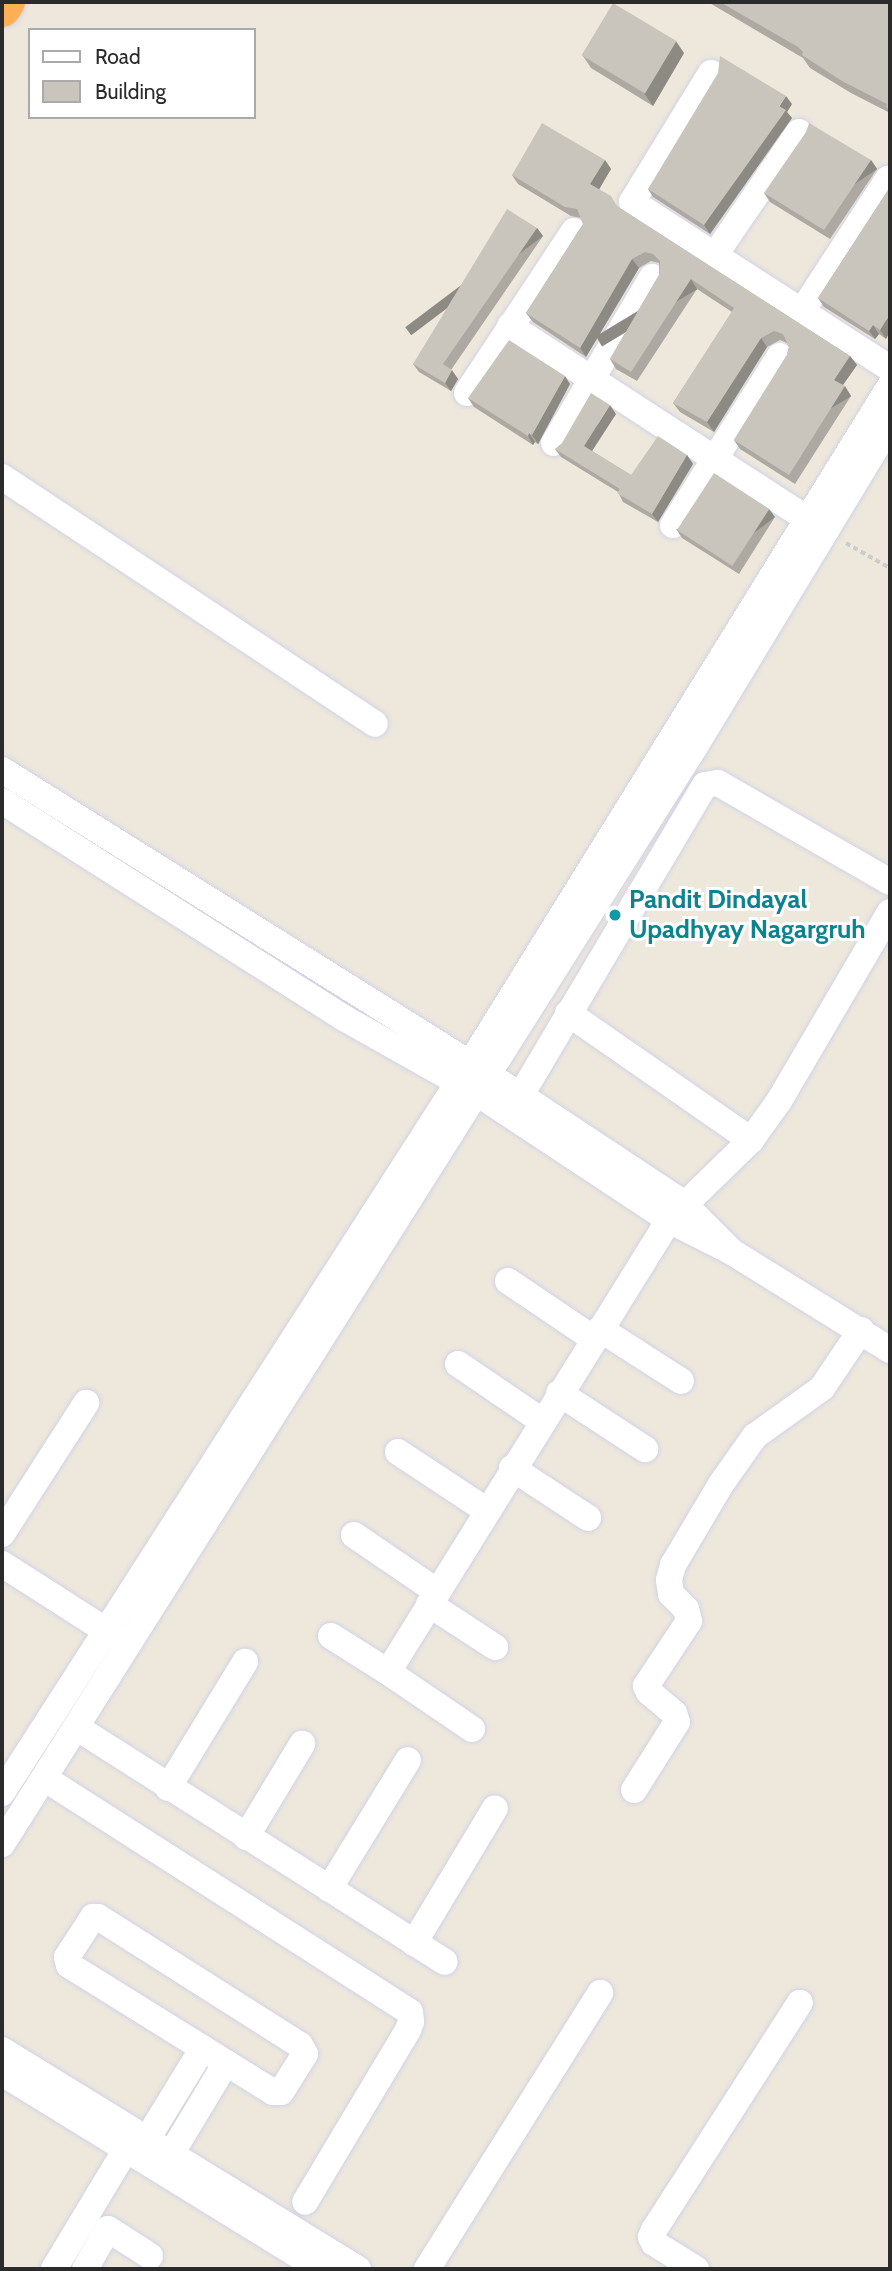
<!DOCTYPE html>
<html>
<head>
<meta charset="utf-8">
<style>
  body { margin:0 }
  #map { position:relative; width:892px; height:2271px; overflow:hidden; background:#eee8dc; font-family:Cabin,sans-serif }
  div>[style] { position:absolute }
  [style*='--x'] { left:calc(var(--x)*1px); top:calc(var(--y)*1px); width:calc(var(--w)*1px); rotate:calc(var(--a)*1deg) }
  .path>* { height:3.5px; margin-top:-1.75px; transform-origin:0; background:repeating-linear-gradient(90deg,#ccc 0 5px,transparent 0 8.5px) }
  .roads { filter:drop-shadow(0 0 2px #d2d3e5) drop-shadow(0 0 2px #d2d3e5) }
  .minor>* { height:26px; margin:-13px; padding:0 13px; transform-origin:13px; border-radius:13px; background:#fff }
  .highway>* { height:38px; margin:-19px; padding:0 19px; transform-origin:19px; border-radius:19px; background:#ffb056 }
  .wall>* { inset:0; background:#ada9a2 }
  .shaded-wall>* { inset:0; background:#8d8a84; transform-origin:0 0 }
  .building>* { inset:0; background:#c9c5bc; transform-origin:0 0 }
  .dots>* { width:19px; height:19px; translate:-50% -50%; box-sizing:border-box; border:4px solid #fff; border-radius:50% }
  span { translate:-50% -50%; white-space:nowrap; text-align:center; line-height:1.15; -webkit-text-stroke:6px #fff; paint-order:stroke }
  .culture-label { font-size:26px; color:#0d838f; font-weight:700 }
  .left { translate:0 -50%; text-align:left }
  .frame { position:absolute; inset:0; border:4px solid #2b2b2b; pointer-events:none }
  .legend { position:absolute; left:28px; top:28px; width:228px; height:91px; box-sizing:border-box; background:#fff; border:2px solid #aaa; margin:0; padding:9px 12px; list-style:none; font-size:21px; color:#2b2b2b }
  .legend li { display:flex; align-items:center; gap:14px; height:35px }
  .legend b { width:35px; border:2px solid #aaa }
</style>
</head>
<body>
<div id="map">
  <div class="path">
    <i style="--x:846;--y:543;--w:51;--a:29.6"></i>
  </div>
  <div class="roads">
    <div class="minor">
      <i style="--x:711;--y:73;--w:151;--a:121.5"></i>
      <i style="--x:632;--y:202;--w:307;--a:32.8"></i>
      <i style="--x:715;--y:255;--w:149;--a:-55.7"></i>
      <i style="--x:802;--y:311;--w:158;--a:-56.9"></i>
      <i style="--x:510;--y:326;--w:372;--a:33"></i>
      <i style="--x:467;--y:393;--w:194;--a:-56.6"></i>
      <i style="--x:554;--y:443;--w:193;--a:-59.4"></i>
      <i style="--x:2;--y:477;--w:447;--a:33.5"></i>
      <i style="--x:673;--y:525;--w:200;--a:-57.7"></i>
      <i style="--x:2;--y:770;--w:612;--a:32.1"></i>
      <i style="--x:520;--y:1095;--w:196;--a:33.5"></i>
      <i style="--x:683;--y:1203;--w:69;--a:45"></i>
      <i style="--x:732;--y:1252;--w:71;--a:-153.1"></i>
      <i style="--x:669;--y:1220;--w:230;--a:-146.5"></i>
      <i style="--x:477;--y:1093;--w:153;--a:-150.6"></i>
      <i style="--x:344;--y:1018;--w:405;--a:-147.6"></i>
      <i style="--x:568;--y:1013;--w:223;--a:34.8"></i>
      <i style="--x:512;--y:1110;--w:378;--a:-59.3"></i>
      <i style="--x:705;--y:785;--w:13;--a:-9"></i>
      <i style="--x:718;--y:783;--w:198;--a:29.9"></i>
      <i style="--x:732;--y:1252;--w:186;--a:31.8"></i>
      <i style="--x:508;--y:1281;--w:104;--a:34"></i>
      <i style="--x:600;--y:1329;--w:96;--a:32.7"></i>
      <i style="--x:458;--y:1364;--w:102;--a:34.2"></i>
      <i style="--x:559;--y:1393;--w:103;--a:33.1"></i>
      <i style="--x:398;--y:1452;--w:105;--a:33.4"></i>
      <i style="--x:512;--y:1468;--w:91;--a:33.3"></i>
      <i style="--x:2;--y:1534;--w:156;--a:-57.3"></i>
      <i style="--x:354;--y:1535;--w:99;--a:34.3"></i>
      <i style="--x:2;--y:1564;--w:141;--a:32.6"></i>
      <i style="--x:429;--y:1604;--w:79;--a:33.1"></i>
      <i style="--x:331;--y:1636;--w:67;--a:32.3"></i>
      <i style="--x:76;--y:1727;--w:437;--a:32.5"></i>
      <i style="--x:472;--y:1729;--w:102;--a:-145.8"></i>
      <i style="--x:388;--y:1672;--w:532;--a:-58.13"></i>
      <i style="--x:669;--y:1220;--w:115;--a:-44.3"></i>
      <i style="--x:751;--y:1140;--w:48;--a:-54.3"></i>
      <i style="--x:779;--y:1101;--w:219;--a:-59.6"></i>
      <i style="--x:44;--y:1778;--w:434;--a:32.6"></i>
      <i style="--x:410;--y:2012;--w:10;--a:84"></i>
      <i style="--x:411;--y:2022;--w:9;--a:111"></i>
      <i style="--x:408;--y:2030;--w:200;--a:120.9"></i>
      <i style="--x:168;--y:1788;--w:148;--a:-58.6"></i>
      <i style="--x:634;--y:1790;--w:80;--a:-57.7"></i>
      <i style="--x:677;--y:1722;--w:9;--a:-108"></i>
      <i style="--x:674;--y:1713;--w:33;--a:-140"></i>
      <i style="--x:649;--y:1692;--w:7;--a:-117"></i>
      <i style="--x:646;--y:1686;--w:78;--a:-56.5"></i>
      <i style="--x:689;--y:1621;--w:12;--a:-104"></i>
      <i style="--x:686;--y:1609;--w:21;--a:-135"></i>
      <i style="--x:671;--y:1594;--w:14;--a:-98"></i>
      <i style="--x:669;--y:1580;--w:16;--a:-75"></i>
      <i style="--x:673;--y:1565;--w:94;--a:-59.3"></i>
      <i style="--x:721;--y:1484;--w:59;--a:-54.7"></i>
      <i style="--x:755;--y:1436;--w:82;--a:-35.6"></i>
      <i style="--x:822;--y:1388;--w:70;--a:-56.1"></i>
      <i style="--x:2;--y:1793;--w:866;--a:-57.3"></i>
      <i style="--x:470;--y:1064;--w:798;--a:-58.22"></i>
      <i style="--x:246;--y:1837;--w:109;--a:-58.9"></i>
      <i style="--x:2;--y:1844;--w:1300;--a:-57.73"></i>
      <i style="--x:696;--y:745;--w:374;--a:-58.8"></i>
      <i style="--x:329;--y:1889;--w:151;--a:-58.5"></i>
      <i style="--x:93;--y:1917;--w:5;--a:0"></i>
      <i style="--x:98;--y:1917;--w:239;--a:32.4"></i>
      <i style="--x:300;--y:2045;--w:10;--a:61"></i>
      <i style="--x:305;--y:2054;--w:45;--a:122.3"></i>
      <i style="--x:281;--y:2092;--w:8;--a:180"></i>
      <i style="--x:273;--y:2092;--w:240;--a:-148.1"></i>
      <i style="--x:69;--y:1965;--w:8;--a:-104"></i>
      <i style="--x:67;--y:1957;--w:48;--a:-57"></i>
      <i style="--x:414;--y:1943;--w:157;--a:-59"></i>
      <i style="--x:2;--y:2050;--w:418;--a:31.6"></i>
      <i style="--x:2;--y:2073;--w:374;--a:31.6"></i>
      <i style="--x:138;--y:2154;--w:124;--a:-58.5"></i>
      <i style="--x:162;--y:2169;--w:124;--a:-58.9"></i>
      <i style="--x:54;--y:2269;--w:155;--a:-59"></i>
      <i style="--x:85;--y:2269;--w:46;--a:-60.1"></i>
      <i style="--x:108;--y:2229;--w:50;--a:32.7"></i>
      <i style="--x:427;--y:2269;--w:326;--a:-57.9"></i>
      <i style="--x:696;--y:2269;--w:49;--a:-148.2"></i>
      <i style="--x:654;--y:2243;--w:7;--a:-117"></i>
      <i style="--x:651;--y:2237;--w:8;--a:-67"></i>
      <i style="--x:654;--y:2230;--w:270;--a:-57.3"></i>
    </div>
    <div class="highway">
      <i style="--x:2;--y:8;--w:7;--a:-56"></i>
    </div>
  </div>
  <div class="wall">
    <i style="clip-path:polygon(708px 2px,890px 2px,890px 113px,851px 93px,810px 68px,803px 58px)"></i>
    <i style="clip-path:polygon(684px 53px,653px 106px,591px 68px,583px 56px)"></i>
    <i style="clip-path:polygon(792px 104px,787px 112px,792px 118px,710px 234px,653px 197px,648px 189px)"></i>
    <i style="clip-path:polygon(605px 160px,611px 169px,599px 189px,618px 207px,850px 356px,857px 365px,843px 385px,851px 396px,795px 484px,740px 449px,734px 440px,787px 355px,789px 347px,787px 343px,780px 340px,767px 347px,714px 432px,680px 412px,673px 403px,732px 312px,697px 289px,637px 381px,616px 369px,610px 359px,659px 275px,659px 263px,651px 261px,639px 268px,586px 357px,533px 322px,526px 313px,583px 224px,581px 218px,571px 216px,518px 184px,512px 175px)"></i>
    <i style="clip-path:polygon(871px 160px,877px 169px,830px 239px,770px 202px,764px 193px)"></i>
    <i style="clip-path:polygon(890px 187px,886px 339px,879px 334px,875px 339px,824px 307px,818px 298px)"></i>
    <i style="clip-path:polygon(537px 228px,543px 236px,451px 370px,458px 379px,451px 391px,419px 372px,413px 364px)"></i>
    <i style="clip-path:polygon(570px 384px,538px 444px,535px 442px,533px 445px,474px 407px,468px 398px)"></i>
    <i style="clip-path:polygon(616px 414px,592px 451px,631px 475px,687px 455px,693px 464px,658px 522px,623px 502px,618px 492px,561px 457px,555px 449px)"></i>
    <i style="clip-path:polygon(775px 517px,739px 574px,682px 538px,676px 529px)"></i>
  </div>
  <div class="shaded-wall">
    <i style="clip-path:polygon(676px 41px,684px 53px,653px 106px,644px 93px)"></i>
    <i style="clip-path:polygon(786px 96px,792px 104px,787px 112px,792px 118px,710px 234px,704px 225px)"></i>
    <i style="clip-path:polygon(605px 160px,611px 169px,597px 193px,590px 184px)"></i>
    <i style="left:871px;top:160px;width:11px;height:84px;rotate:56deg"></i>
    <i style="left:537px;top:228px;width:10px;height:165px;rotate:53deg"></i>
    <i style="clip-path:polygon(632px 259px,639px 268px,586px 357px,580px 348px)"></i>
    <i style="left:691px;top:279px;width:12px;height:111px;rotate:59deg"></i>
    <i style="clip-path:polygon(890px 314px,890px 332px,886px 339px,880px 330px)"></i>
    <i style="clip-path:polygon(873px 325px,879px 334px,875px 339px,869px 331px)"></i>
    <i style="clip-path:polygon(761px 338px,767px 347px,714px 432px,707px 422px)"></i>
    <i style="clip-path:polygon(850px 356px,857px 365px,840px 389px,834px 380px)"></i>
    <i style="clip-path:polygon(452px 370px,458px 379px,451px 391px,445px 383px)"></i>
    <i style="clip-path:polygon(565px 376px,570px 384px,538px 444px,532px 435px)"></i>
    <i style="left:845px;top:386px;width:12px;height:105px;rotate:59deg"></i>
    <i style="clip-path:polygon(610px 405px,616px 414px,590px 454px,584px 446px)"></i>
    <i style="clip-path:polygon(529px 433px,535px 442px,533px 445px,528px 436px)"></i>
    <i style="clip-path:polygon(687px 455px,693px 464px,658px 522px,652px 514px)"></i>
    <i style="left:769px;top:509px;width:10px;height:67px;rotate:53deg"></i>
  </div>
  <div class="building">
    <i style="clip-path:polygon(720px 2px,890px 2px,890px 110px,886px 107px,887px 104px,842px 81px,802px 55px,803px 52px,798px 47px)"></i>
    <i style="left:613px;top:3px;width:74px;height:61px;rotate:31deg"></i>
    <i style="clip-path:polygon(720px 56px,786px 96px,779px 106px,786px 110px,704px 225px,648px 189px,718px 73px)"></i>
    <i style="clip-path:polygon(542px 123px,605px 160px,590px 184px,611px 196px,617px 206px,850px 356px,834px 380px,845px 386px,789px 475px,734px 440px,787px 355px,789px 347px,783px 334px,774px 331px,761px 338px,707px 422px,673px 403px,734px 308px,691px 279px,631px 372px,610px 359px,659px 275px,660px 261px,653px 254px,645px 252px,632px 259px,580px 348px,526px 313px,583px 224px,577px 209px,565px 207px,512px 175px)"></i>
    <i style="clip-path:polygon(809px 123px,871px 160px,824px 230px,764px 193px,806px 132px)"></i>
    <i style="clip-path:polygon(890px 187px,890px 314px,880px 330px,873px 325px,869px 331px,818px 298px)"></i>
    <i style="clip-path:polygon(507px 209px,537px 228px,443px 364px,452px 370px,445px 383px,413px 364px)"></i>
    <i style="clip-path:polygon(509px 340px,565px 376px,532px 435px,529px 433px,528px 436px,468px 398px)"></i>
    <i style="clip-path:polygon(591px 393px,610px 405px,584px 446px,631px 475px,658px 436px,687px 455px,652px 514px,617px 493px,620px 489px,555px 449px,562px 443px)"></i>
    <i style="left:714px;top:473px;width:66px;height:68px;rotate:33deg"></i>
  </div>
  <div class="dots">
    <i style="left:615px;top:915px;background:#0f9aa8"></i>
  </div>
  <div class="culture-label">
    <span class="left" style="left:629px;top:915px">Pandit Dindayal<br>Upadhyay Nagargruh</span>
  </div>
  <div class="frame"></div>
  <ul class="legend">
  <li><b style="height:9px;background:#fff"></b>Road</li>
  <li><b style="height:19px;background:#c9c5bc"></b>Building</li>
  </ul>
</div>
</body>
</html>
